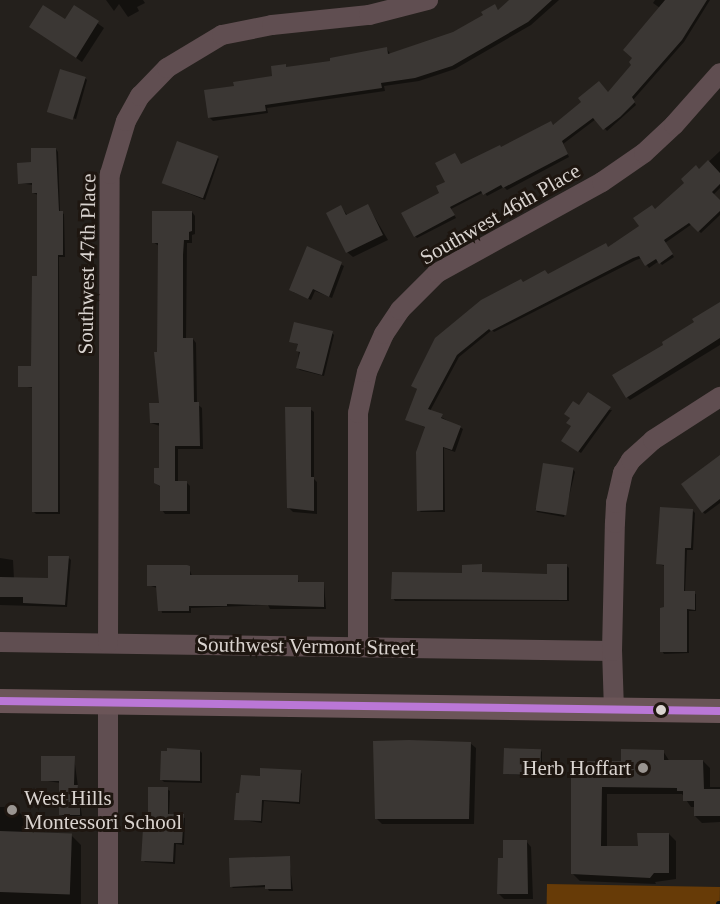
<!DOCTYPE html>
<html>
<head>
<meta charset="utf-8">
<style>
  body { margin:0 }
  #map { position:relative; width:720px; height:904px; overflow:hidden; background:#24201c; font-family:Georgia,serif }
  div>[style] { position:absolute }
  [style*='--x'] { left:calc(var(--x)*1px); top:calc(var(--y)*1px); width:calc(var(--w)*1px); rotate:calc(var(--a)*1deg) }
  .forest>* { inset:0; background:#673b07; transform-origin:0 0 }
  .shadow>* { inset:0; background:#0007 }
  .stream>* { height:6px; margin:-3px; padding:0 3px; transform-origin:3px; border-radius:3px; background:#061117 }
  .building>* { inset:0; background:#3b3734; transform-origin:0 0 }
  .minor>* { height:20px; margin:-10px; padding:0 10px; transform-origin:10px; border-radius:10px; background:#604e51 }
  .major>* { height:24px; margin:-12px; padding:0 12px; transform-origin:12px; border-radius:12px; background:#6b5558 }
  .bus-1>* { height:8px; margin:-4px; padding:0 4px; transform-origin:4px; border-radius:4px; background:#ba77d6 }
  .dots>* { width:16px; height:16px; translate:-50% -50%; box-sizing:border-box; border:3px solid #1e1610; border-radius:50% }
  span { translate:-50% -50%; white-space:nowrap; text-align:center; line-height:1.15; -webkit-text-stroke:6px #1e1610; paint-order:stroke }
  .street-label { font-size:21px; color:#dad4d0 }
  .poi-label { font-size:21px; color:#dad4d0 }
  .right { translate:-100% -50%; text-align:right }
  .left { translate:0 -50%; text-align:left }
</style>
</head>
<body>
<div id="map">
  <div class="forest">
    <i style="left:547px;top:884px;width:173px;height:20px;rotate:1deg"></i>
  </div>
  <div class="shadow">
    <i style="clip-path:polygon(106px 0,143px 0,145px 3px,137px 7px,139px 11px,128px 17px,119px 4px,114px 11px)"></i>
    <i style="clip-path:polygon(512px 0,559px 0,531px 25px,455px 69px,419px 81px,384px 86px,385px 91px,267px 108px,268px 113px,213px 121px,209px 117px,236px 87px,274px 77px,285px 66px,288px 69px,332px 62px,387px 49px,391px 55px,454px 33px,485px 16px,495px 6px,499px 11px)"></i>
    <i style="clip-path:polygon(655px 0,710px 0,684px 42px,633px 100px,636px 105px,607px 131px,596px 119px,563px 144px,569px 157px,507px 190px,504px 187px,487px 196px,484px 192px,451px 209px,456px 218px,417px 238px,415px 236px,447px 182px,461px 166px,553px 125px,608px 94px,633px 65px,660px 8px,653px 3px)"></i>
    <i style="clip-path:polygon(75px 7px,104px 28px,82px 62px,31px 27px,65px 22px)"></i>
    <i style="clip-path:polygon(85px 78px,87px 80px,76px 119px,50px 111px)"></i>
    <i style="clip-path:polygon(56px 149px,58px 152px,60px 212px,64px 214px,65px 257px,59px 257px,60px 514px,36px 514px,34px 512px,34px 388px,20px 386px,32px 367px,39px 278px,38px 195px,33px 193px,33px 185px,19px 183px,33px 164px)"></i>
    <i style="clip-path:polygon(720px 151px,720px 188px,713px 195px,720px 202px,720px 215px,701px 233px,692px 224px,665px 243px,674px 257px,662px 265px,659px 261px,649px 268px,642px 258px,636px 260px,494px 332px,492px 330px,459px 357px,430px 411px,463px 429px,455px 452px,444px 448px,445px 512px,421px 512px,418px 510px,426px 428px,407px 419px,418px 390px,413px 386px,523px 283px,548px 276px,609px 248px,641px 226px)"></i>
    <i style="clip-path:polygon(217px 157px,219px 159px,205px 200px,162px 183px)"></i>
    <i style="clip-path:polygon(368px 206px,388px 240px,353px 257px,347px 252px,341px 207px,348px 216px)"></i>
    <i style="clip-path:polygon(192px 212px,195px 216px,195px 234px,192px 235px,192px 243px,187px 243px,186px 340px,193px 339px,196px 343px,197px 404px,202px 408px,203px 449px,178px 449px,178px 482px,186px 482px,190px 486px,190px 514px,165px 514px,162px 510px,162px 488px,155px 483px,161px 470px,160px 426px,151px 423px,160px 404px,155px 354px,159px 354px,159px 246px,153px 242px)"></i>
    <i style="clip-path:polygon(308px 248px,344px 266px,332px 298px,315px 291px,311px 300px,293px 292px)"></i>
    <i style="clip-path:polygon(720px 304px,720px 345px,630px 400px,627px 397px,666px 345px)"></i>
    <i style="clip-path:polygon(332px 333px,334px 335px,324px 376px,300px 370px,298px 368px,299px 345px,291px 341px)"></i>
    <i style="clip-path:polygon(580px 407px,612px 410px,581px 453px,565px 443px,572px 426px,572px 418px)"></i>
    <i style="clip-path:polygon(310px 409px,314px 412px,314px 479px,317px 482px,317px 514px,293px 512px,289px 508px)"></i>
    <i style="clip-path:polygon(720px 457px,720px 503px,705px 514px,703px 512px)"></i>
    <i style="clip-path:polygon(573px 469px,575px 472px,564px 517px,537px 512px,535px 509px)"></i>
    <i style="clip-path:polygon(693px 511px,695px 513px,693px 550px,687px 550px,685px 592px,696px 594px,696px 611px,689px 611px,689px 653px,664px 654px,662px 651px,666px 609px,665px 566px,658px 564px)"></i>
    <i style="clip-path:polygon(0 558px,13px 560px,14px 579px,49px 579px,69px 558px,71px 560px,67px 607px,0 605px)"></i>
    <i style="clip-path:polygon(481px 566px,483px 574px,548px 576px,567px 566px,569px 568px,569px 601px,395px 601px,393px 598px)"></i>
    <i style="clip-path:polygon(189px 568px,192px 576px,297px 576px,299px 583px,324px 583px,326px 609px,270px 609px,268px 605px,191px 608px,191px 613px,162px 613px,157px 588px,148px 585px)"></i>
    <i style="clip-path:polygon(470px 743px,476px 748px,474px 824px,382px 824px,377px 819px)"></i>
    <i style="clip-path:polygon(540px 750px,542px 752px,542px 777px,505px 774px)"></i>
    <i style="clip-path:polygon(200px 751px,202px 753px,202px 783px,164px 782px,162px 780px)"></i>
    <i style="clip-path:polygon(663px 751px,670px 762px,703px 761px,710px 768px,710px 787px,720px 787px,720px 822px,702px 823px,695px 816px,695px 807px,691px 807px,682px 794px,607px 794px,607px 848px,639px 847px,669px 834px,676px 841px,676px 879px,655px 882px,656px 884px,580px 881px,573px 874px,573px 763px,623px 763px)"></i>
    <i style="clip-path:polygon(74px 757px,82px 816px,63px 816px,60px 814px,60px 783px,42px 780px)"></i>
    <i style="clip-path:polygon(300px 771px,302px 774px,300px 804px,264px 801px,262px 823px,236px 819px,261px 778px)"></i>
    <i style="clip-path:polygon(167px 789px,170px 791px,169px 815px,185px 818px,184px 845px,176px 844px,175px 864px,145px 862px,143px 860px,149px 814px)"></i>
    <i style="clip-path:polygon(0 807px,14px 807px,24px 817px,24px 834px,71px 835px,81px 845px,81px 904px,0 904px)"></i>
    <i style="clip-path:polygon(526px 841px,531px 847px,533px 899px,504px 899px,499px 894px,504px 860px)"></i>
    <i style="clip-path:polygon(289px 858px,293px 891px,269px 891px,267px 887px,233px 888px,231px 886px)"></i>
  </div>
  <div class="stream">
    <i style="--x:719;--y:904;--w:1;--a:0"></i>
  </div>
  <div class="building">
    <i style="clip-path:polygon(509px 0,552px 0,528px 22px,452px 66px,415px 78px,381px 83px,382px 88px,265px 105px,266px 111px,208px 118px,204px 90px,234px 86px,233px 82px,272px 76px,271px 66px,286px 64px,286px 67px,330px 61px,330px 58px,387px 47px,388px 54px,453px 32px,483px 15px,481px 12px,495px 4px,498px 10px)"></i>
    <i style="clip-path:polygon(665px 0,707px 0,682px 40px,632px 97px,635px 102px,620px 117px,603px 130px,593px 118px,562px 141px,568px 154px,503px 188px,501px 185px,483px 195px,481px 191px,450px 207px,455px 215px,414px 237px,401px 213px,439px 193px,436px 186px,445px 182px,435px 163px,455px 153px,461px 164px,500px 145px,501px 147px,551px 121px,553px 125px,581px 102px,578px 98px,599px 81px,608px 92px,631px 65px,629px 62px,632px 58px,623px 50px)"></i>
    <i style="clip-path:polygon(43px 5px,65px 19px,74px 5px,99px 21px,76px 58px,29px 27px)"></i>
    <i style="left:60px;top:69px;width:27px;height:45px;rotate:17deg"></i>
    <i style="left:177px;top:141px;width:44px;height:45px;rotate:20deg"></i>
    <i style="clip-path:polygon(31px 148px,56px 148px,59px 211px,63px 211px,63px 255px,58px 255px,58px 512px,32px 512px,32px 387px,18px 387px,18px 366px,31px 366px,32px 276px,37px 276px,37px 193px,32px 193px,32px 183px,18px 184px,17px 163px,31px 162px)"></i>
    <i style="clip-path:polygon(708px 160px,720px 173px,720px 184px,712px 192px,720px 200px,720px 211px,698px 232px,689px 223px,664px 240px,673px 254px,659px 264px,656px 259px,645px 266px,639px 256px,633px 258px,491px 331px,489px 329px,457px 355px,428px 409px,443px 414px,441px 418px,461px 426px,452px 450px,443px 447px,443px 510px,417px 511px,416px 452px,425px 427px,405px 420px,417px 389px,411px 386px,435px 338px,481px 300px,521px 279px,523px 282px,545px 270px,548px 274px,606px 243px,608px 247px,639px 226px,633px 218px,652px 205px,655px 209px,684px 183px,681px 179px,696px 165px,699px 169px)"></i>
    <i style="clip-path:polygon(368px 204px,383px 235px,346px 253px,326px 213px,341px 205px,346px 215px)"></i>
    <i style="clip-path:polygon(152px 211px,192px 211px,192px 231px,189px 232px,189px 240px,184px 240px,183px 255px,183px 338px,193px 338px,194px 402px,199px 402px,200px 446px,175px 446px,175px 481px,187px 481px,187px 511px,160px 511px,160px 486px,154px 483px,154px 468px,159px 468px,159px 423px,150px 423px,149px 403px,159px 403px,154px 352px,157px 352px,158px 243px,152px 243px)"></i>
    <i style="clip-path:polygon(307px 246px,342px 262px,329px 297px,313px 289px,308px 299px,289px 290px)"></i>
    <i style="clip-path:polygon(720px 302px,720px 338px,626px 398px,612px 375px,663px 345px,662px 342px,694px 322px,692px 319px)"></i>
    <i style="clip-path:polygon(294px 322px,333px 331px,322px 375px,296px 368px,300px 352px,296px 351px,298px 344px,289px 342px)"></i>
    <i style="clip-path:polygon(588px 392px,611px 407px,578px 452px,561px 441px,571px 426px,566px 423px,570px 418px,564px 414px,573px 401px,579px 405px)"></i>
    <i style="clip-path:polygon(285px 407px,311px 407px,311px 477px,314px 477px,314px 511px,287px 508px)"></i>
    <i style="clip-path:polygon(720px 455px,720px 499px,702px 513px,681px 484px)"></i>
    <i style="left:543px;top:463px;width:31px;height:48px;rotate:9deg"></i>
    <i style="clip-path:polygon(660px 507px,693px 509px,691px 548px,685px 548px,684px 591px,695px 591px,695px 610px,687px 609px,687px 652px,660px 652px,660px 608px,664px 607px,664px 565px,656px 564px)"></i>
    <i style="clip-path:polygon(48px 556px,69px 556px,65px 605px,23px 603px,23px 597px,0 597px,0 577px,48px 578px)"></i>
    <i style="clip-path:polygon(482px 564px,482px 572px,547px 574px,547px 564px,567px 564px,567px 600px,391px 599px,392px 572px,462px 573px,462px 565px)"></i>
    <i style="clip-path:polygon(147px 565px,187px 565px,190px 566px,190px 575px,298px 575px,298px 582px,324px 582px,324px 607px,227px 604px,227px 606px,189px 606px,189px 611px,158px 611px,156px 586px,147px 586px)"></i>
    <i style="clip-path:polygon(409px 740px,471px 742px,469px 819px,375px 819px,373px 741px)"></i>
    <i style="clip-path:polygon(167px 748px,200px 750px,200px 781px,160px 780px,161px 751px,167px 751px)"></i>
    <i style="left:504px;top:748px;width:37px;height:26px;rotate:2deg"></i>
    <i style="clip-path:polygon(621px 749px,664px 750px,664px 760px,703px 760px,704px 789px,720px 789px,720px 816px,694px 816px,694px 801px,683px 801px,683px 791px,677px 791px,677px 788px,602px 787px,601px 846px,638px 846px,637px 833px,669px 833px,669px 873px,654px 873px,650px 878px,571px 874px,571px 761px,621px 761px)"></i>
    <i style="clip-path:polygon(41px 756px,75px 756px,74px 785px,78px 785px,77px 796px,80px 796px,80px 815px,59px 815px,59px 781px,41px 781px)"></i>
    <i style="clip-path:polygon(260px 768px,301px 770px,299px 802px,262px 800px,261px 821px,234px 820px,236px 793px,239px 793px,241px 775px,260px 776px)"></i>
    <i style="clip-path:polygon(148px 787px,168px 787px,168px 814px,184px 814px,182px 843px,174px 843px,173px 862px,141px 861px,144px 812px,148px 813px)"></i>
    <i style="left:0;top:831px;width:72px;height:61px;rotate:2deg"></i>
    <i style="clip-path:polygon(503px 840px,527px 840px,528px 894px,497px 894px,498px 858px,503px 858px)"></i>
    <i style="clip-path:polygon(290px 856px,291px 889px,265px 889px,265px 885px,230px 887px,229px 858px)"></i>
  </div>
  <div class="minor">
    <i style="--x:0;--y:642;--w:612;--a:0.84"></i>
    <i style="--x:108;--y:643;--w:469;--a:-89.8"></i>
    <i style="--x:110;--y:174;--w:55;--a:-73.2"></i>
    <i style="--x:126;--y:121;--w:29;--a:-61"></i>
    <i style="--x:140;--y:96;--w:39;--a:-46"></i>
    <i style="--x:167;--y:68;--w:64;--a:-31"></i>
    <i style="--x:222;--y:35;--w:51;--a:-11.3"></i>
    <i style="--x:272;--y:25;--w:98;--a:-5.9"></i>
    <i style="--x:369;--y:15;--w:61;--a:-14.3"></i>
    <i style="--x:358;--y:647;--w:234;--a:-90"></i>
    <i style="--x:358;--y:413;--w:42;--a:-77.6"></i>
    <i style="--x:367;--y:372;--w:42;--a:-65.9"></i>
    <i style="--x:384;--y:334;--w:29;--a:-56"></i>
    <i style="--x:400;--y:310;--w:52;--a:-45"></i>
    <i style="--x:437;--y:273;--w:188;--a:-28.9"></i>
    <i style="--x:602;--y:182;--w:51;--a:-34.6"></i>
    <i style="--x:644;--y:153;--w:41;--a:-43"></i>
    <i style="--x:674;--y:125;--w:69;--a:-48.5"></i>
    <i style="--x:108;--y:702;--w:202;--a:90"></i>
    <i style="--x:614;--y:710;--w:59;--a:-91.9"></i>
    <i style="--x:612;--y:651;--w:128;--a:-88.7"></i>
    <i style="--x:615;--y:523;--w:20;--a:-87"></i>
    <i style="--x:616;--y:503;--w:31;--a:-77"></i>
    <i style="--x:623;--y:473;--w:15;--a:-58"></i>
    <i style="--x:631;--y:460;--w:30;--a:-42"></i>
    <i style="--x:653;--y:440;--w:80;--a:-32.7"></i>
  </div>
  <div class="major">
    <i style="--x:0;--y:701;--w:720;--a:0.8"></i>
  </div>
  <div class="bus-1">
    <i style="--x:0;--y:701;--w:720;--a:0.8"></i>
  </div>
  <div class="dots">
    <i style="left:661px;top:710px;background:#dad4d0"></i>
    <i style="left:643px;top:768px;background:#9a9591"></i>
    <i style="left:12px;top:810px;background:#9a9591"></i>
  </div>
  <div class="street-label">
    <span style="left:500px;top:214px;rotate:-30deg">Southwest 46th Place</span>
    <span style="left:87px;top:264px;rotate:-89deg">Southwest 47th Place</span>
    <span style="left:306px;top:646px;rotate:1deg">Southwest Vermont Street</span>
  </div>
  <div class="poi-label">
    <span class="right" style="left:631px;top:768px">Herb Hoffart</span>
    <span class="left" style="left:24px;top:810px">West Hills<br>Montessori School</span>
  </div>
</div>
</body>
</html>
